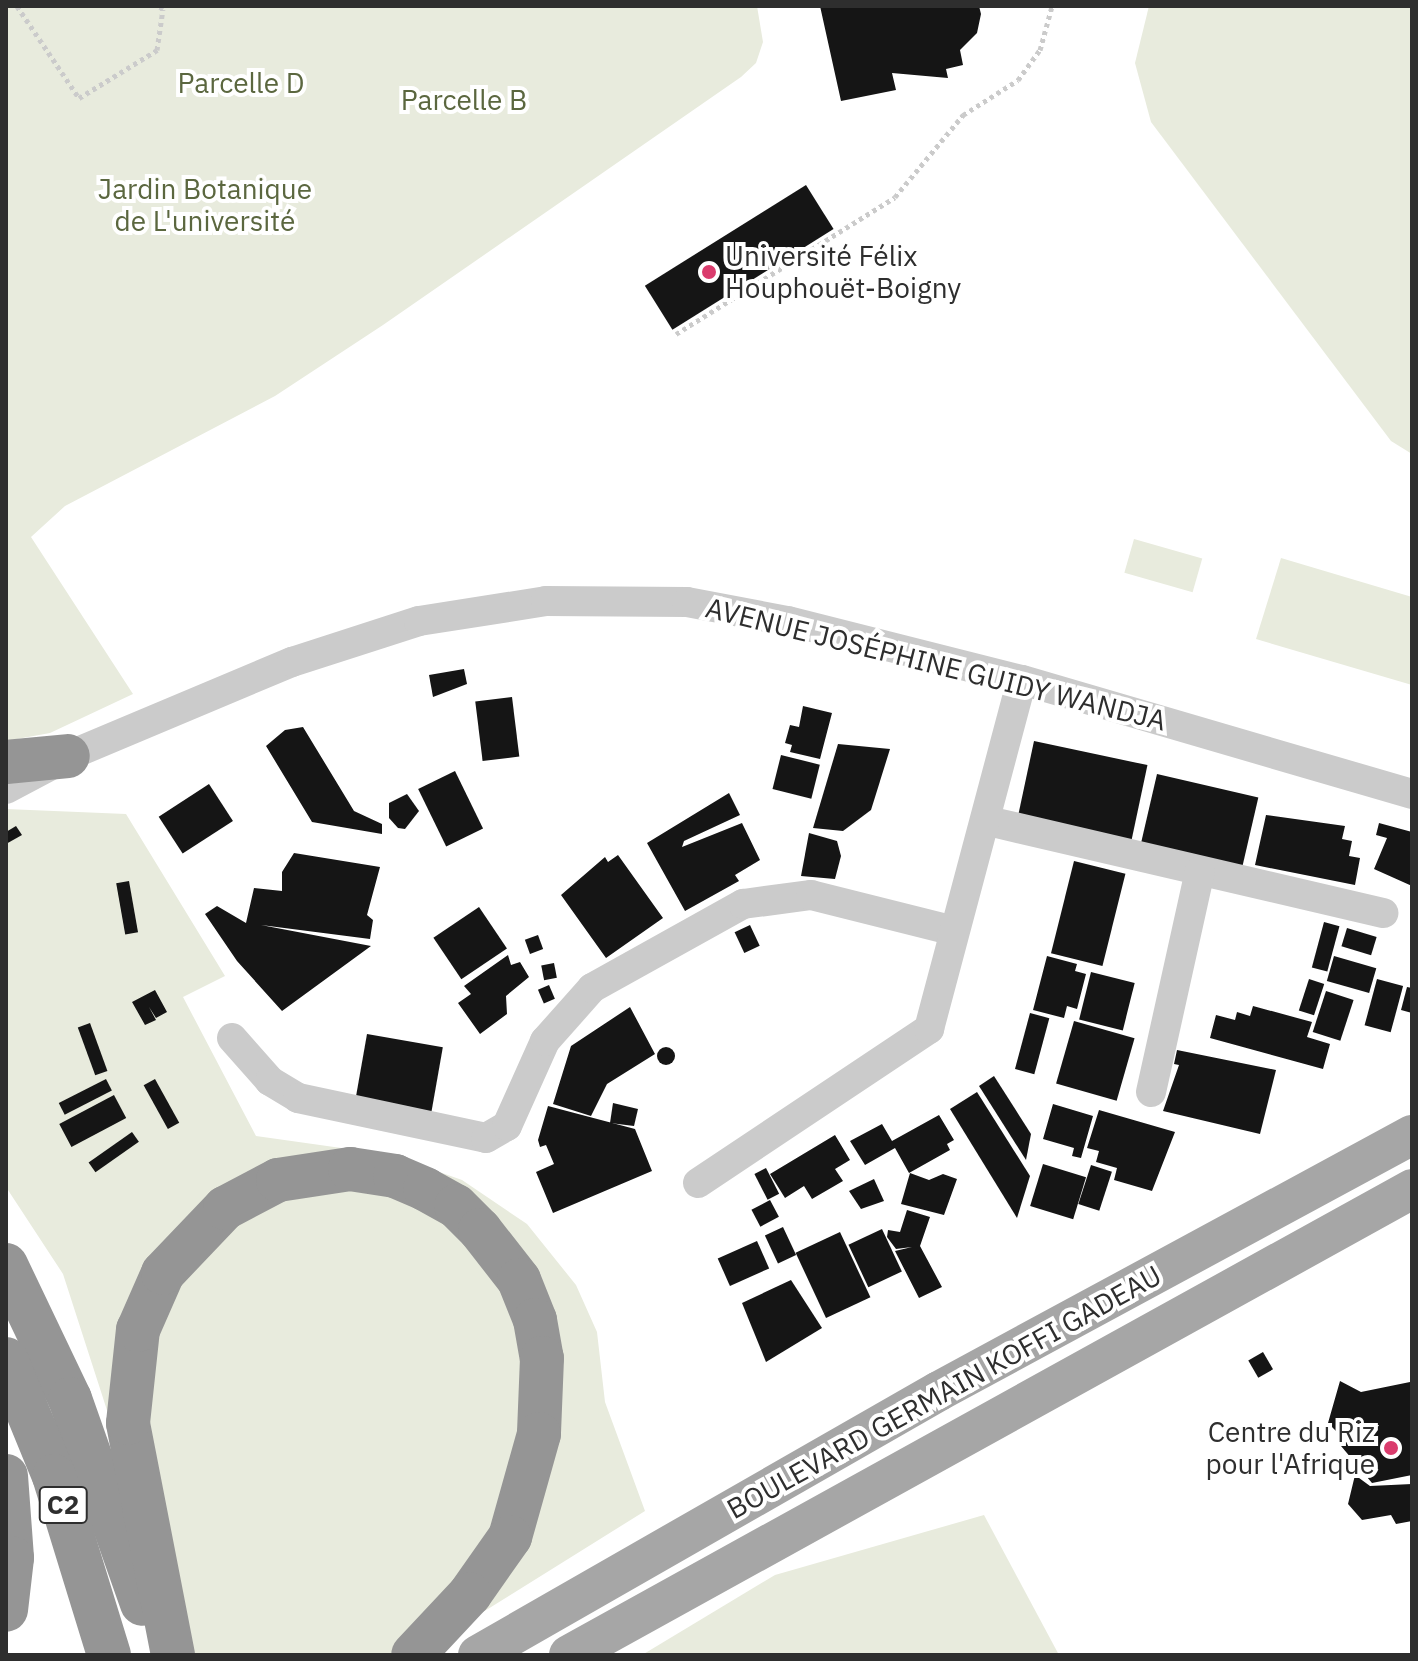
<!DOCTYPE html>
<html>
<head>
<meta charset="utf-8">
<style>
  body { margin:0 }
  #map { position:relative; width:1418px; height:1661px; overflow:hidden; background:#fff; font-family:"IBM Plex Sans",sans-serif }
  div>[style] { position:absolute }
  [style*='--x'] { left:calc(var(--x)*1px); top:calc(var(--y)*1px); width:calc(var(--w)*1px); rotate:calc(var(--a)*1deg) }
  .green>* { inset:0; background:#e8ebdd; transform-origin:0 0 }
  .building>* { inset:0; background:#151515; transform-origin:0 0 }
  .round { border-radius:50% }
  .path>* { height:5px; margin-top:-2.5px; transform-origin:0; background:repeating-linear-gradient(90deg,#cbcbcb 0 4px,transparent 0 8px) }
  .minor>* { height:30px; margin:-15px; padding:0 15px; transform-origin:15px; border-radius:15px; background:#cbcbcb }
  .major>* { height:40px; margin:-20px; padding:0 20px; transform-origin:20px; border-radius:20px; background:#a6a6a6 }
  .highway>* { height:44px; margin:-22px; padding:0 22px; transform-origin:22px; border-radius:22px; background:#959595 }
  .dots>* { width:22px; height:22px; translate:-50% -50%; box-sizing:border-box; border:4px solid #fff; border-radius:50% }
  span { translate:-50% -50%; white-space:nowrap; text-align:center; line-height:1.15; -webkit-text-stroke:8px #fff; paint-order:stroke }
  .shield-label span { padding:2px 6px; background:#fff; border:2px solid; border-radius:6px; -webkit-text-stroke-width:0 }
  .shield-label { font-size:26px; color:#2e2e2e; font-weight:700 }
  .park-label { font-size:28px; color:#5b673f }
  .poi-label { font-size:28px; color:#2e2e2e }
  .left { translate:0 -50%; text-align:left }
  .right { translate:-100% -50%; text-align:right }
  .street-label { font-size:28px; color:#2e2e2e }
  .frame { position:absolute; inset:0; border:8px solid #2e2e2e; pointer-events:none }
</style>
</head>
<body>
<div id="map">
  <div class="green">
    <i style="clip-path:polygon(6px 6px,757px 6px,763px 42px,756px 63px,741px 77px,383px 325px,275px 396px,65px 506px,31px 537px,133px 694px,50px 733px,6px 741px)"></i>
    <i style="clip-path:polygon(1149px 6px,1412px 6px,1412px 454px,1391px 441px,1151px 122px,1135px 63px)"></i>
    <i style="left:1134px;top:539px;width:71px;height:35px;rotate:16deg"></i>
    <i style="clip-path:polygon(1281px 558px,1412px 597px,1412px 685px,1256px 639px)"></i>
    <i style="clip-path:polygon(6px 809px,126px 814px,225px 976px,183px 997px,256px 1136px,391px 1155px,462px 1180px,527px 1224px,576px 1285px,597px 1332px,605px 1402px,645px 1511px,414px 1655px,186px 1655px,63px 1274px,6px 1187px)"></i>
    <i style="clip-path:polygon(984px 1515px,1059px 1655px,642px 1655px,775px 1575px)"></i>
  </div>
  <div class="building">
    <i style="clip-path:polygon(820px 6px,979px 6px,981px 14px,977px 33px,960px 50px,963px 65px,946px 69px,948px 78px,892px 73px,896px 90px,841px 101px)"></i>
    <i style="left:806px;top:185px;width:52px;height:190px;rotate:58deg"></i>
    <i style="clip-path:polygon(464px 669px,467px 684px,433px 697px,429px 675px)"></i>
    <i style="left:512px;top:697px;width:60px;height:37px;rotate:83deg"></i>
    <i style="clip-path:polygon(803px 706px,832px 713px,820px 759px,790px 752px,792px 745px,785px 743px,790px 725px,799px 727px)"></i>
    <i style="clip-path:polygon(303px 727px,354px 811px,382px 824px,382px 834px,312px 822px,266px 746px,285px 730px)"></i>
    <i style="left:1034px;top:741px;width:116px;height:78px;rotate:12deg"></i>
    <i style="clip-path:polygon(838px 744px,890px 749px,871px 810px,843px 831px,813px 828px)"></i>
    <i style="left:781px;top:755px;width:40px;height:35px;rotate:14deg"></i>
    <i style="left:455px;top:771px;width:64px;height:41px;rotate:64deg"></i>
    <i style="left:1157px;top:774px;width:104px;height:76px;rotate:13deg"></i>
    <i style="left:209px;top:784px;width:44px;height:60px;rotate:57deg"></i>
    <i style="clip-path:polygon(729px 793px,740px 815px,684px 841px,682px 847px,742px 823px,760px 860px,735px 875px,739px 881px,685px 911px,647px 843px)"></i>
    <i style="clip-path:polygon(407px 794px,419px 811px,405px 829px,398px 828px,389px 818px,389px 803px)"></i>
    <i style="clip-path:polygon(1266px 815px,1345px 826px,1342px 839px,1352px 841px,1349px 856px,1360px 858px,1355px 885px,1255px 865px)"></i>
    <i style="clip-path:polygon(1379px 823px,1412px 832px,1412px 886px,1374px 869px,1387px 838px,1376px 835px)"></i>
    <i style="clip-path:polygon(16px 826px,22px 835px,6px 844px,6px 832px)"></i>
    <i style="clip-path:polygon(809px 833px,837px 841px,841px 856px,835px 879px,801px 876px)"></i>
    <i style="clip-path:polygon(294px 853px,380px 867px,367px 915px,373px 920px,370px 939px,261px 925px,371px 946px,282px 1011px,237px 961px,205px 914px,217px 906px,246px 923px,254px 888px,282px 891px,282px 872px)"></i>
    <i style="clip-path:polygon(618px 855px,663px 918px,606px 958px,561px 895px,605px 857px,608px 862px)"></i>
    <i style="left:1074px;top:861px;width:53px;height:95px;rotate:14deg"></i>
    <i style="left:129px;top:881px;width:52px;height:13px;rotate:80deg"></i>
    <i style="left:479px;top:907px;width:50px;height:55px;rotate:56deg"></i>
    <i style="left:1324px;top:922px;width:16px;height:47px;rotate:15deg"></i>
    <i style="left:750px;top:925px;width:23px;height:17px;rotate:65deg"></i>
    <i style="left:1347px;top:928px;width:31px;height:19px;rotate:17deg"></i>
    <i style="left:538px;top:935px;width:15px;height:14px;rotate:70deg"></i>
    <i style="clip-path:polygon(508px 955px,511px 965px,520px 962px,529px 977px,506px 996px,507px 1014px,480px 1034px,458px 1003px,471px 994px,464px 986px)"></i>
    <i style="clip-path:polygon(1047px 956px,1077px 964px,1075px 971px,1086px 974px,1077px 1009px,1067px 1006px,1064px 1018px,1033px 1010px)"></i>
    <i style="left:1334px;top:956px;width:44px;height:26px;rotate:16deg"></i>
    <i style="left:554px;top:963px;width:15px;height:13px;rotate:79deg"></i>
    <i style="left:1091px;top:972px;width:45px;height:49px;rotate:14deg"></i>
    <i style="left:1309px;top:979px;width:16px;height:33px;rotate:18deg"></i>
    <i style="left:1377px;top:979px;width:27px;height:48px;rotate:15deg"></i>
    <i style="left:549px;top:985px;width:15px;height:12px;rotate:67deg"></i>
    <i style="clip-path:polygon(1407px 987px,1412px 988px,1412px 1013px,1401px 1010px)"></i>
    <i style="clip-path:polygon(155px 990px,167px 1012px,156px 1018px,149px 1007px,156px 1020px,145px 1025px,132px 1002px)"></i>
    <i style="left:1326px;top:991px;width:29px;height:43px;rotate:18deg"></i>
    <i style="clip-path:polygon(1253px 1006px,1312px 1022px,1307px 1037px,1330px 1044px,1323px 1069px,1210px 1038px,1216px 1015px,1235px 1020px,1237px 1012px,1250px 1016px)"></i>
    <i style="clip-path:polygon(630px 1007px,655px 1054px,607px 1084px,591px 1116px,553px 1104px,571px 1046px)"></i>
    <i style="left:1030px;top:1013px;width:20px;height:58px;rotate:15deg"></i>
    <i style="left:1074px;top:1021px;width:63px;height:65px;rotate:16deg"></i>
    <i style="left:90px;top:1023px;width:51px;height:13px;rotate:70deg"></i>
    <i style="left:367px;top:1034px;width:77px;height:69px;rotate:10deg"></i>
    <i class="round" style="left:657px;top:1047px;width:18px;height:18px"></i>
    <i style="clip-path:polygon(1177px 1050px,1276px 1070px,1260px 1134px,1163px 1111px,1179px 1065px,1174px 1064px)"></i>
    <i style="clip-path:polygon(994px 1076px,1031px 1134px,1026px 1160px,979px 1086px)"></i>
    <i style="left:106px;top:1079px;width:13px;height:53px;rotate:63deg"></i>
    <i style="left:155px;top:1079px;width:50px;height:13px;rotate:61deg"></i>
    <i style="clip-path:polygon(977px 1092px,1030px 1176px,1017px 1218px,950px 1109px)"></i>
    <i style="left:114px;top:1095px;width:26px;height:62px;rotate:62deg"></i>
    <i style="clip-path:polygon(613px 1103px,638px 1109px,634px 1126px,610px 1123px)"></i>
    <i style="clip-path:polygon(1053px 1104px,1093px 1116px,1081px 1158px,1072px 1156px,1074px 1148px,1043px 1139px)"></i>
    <i style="clip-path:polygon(548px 1106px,635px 1129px,652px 1171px,553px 1213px,536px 1172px,554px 1164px,546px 1145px,540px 1147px,538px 1140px)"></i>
    <i style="clip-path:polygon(1099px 1110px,1175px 1132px,1152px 1191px,1114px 1180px,1117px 1168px,1096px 1162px,1099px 1151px,1087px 1148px)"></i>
    <i style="clip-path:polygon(939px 1115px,954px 1140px,947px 1144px,950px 1150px,909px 1173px,895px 1148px,865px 1165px,850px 1141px,882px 1124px,892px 1141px)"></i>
    <i style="left:132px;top:1132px;width:12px;height:53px;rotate:55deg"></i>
    <i style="clip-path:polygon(835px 1135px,850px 1160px,835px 1169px,843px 1181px,812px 1199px,804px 1186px,785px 1198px,770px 1174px)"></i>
    <i style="left:1043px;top:1164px;width:45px;height:44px;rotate:17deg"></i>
    <i style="left:1091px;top:1165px;width:22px;height:41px;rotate:18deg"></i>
    <i style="left:766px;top:1168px;width:29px;height:13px;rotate:63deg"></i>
    <i style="clip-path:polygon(910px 1173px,929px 1180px,943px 1174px,957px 1179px,944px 1215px,901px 1204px)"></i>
    <i style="clip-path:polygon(874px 1179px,884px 1201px,861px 1209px,849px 1191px)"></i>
    <i style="left:770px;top:1200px;width:19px;height:21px;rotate:62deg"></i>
    <i style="clip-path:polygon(907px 1210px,930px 1217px,920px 1246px,942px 1287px,919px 1298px,895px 1251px,912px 1247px,896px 1249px,887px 1237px,888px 1230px,900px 1232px)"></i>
    <i style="left:783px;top:1227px;width:31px;height:20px;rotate:65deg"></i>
    <i style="left:882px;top:1229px;width:47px;height:37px;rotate:65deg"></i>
    <i style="left:840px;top:1232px;width:72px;height:49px;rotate:65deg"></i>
    <i style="left:757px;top:1241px;width:30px;height:43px;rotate:66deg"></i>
    <i style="clip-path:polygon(791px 1280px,822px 1328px,766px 1362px,742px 1303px)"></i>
    <i style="left:1263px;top:1352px;width:20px;height:17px;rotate:60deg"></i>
    <i style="clip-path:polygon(1340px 1381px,1361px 1392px,1410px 1382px,1412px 1475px,1372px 1483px,1336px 1440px,1339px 1434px,1328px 1423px)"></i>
    <i style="clip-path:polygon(1355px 1475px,1370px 1486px,1412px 1484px,1412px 1521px,1396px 1524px,1391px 1515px,1362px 1520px,1348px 1504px)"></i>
  </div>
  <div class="path">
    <i style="--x:17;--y:6;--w:111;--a:56"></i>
    <i style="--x:79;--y:98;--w:92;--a:-31.6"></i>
    <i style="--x:157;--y:50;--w:41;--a:-81.7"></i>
    <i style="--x:163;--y:9;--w:5;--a:-143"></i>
    <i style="--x:676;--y:334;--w:258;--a:-32"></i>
    <i style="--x:895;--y:197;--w:107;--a:-50.3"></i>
    <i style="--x:963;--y:115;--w:65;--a:-32.5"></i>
    <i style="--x:1018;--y:80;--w:37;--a:-54"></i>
    <i style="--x:1040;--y:50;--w:46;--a:-74.7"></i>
  </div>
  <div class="minor">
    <i style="--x:6;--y:789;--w:70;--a:-28"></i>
    <i style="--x:68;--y:756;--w:243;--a:-22.8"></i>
    <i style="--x:292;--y:662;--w:133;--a:-17.9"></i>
    <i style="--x:419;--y:621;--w:129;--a:-8.9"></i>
    <i style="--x:546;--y:601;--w:141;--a:0.4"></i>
    <i style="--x:687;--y:602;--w:103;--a:10.7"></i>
    <i style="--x:788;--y:621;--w:241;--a:14.2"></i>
    <i style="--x:1022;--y:680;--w:406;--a:16.3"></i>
    <i style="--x:988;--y:821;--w:406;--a:13.1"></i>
    <i style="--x:232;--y:1038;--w:57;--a:48.5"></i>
    <i style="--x:270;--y:1081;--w:33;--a:31"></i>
    <i style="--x:298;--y:1098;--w:192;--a:12"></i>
    <i style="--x:486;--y:1138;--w:24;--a:-30"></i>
    <i style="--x:507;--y:1126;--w:93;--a:-65.9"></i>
    <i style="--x:545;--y:1041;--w:71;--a:-48.4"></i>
    <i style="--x:592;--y:988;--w:173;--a:-29.1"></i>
    <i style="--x:743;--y:904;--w:69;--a:-7.5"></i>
    <i style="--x:811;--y:895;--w:147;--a:14.1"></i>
    <i style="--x:1151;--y:1092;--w:226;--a:-77.5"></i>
    <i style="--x:698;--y:1183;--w:278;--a:-33.7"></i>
    <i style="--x:929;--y:1029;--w:361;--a:-75.1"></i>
  </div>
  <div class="major">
    <i style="--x:478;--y:1655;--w:531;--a:-29.8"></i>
    <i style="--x:939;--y:1391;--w:538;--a:-28.42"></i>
    <i style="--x:569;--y:1655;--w:963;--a:-28.93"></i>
  </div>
  <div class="highway">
    <i style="--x:6;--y:762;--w:62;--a:-5.5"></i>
    <i style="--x:6;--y:1265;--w:148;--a:64.5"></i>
    <i style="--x:70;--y:1399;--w:217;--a:70.6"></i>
    <i style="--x:6;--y:1359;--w:126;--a:67.7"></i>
    <i style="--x:54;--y:1476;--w:187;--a:72.9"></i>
    <i style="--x:6;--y:1476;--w:82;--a:85.8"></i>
    <i style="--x:12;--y:1558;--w:52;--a:96.6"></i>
    <i style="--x:173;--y:1655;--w:236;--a:-101"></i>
    <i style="--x:128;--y:1423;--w:94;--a:-83.9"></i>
    <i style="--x:138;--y:1330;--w:62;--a:-66.3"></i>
    <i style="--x:163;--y:1273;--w:90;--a:-46.4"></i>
    <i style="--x:225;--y:1208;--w:60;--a:-27.8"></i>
    <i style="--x:278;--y:1180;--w:73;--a:-8.7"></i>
    <i style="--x:350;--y:1169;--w:46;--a:8.8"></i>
    <i style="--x:395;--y:1176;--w:33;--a:23"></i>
    <i style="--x:425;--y:1189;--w:35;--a:29"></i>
    <i style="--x:456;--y:1206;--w:34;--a:45"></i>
    <i style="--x:480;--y:1230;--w:63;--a:52"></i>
    <i style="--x:519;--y:1280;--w:43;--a:68.2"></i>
    <i style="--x:535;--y:1320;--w:39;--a:80"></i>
    <i style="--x:542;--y:1358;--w:76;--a:92.3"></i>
    <i style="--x:539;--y:1434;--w:107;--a:105.7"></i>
    <i style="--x:510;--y:1537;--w:70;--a:125.1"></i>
    <i style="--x:470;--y:1594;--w:83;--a:133.1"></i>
  </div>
  <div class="dots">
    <i style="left:709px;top:272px;background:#da3c6d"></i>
    <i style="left:1391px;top:1448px;background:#da3c6d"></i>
  </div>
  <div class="shield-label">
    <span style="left:63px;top:1505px">C2</span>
  </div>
  <div class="park-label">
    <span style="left:241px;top:83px">Parcelle D</span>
    <span style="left:464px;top:100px">Parcelle B</span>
    <span style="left:205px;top:205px">Jardin Botanique<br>de L'université</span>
  </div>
  <div class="poi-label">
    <span class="left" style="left:725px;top:272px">Université Félix<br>Houphouët-Boigny</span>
    <span class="right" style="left:1375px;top:1448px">Centre du Riz<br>pour l'Afrique</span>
  </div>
  <div class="street-label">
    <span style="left:936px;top:664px;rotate:14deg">AVENUE JOSÉPHINE GUIDY WANDJA</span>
    <span style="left:944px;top:1392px;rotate:-29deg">BOULEVARD GERMAIN KOFFI GADEAU</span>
  </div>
  <div class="frame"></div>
</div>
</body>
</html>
